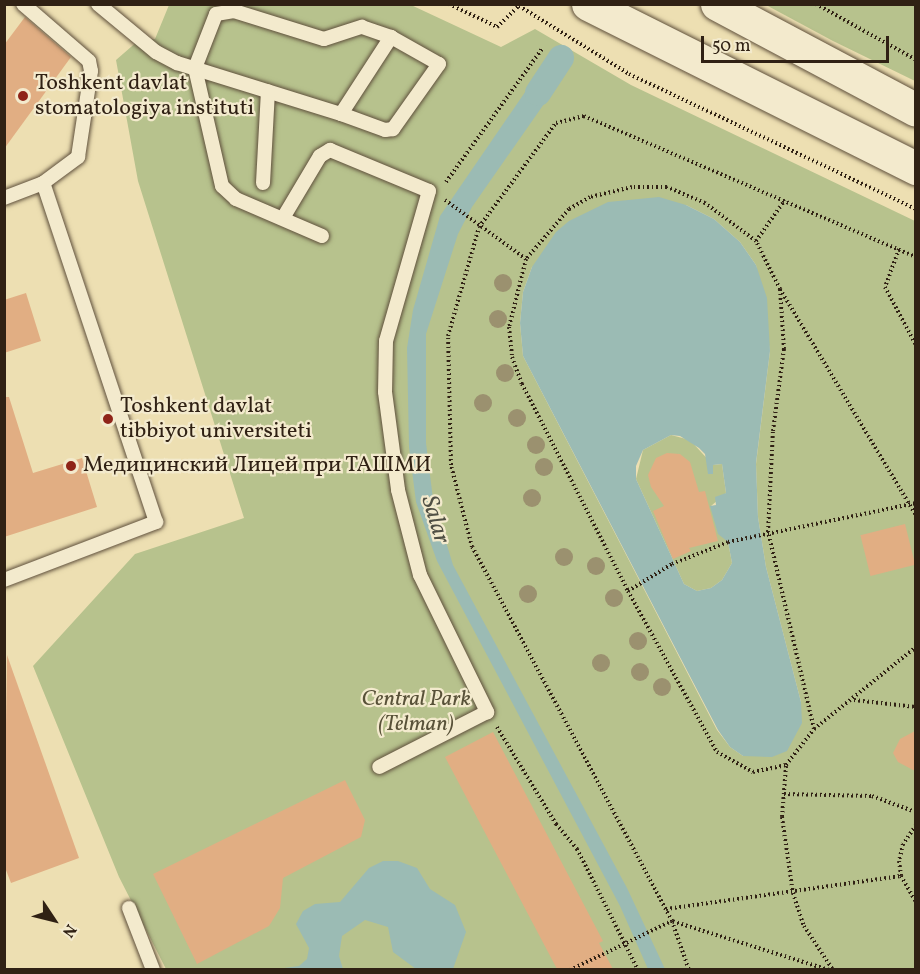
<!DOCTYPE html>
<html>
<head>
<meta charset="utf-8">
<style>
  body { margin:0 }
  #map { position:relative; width:920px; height:974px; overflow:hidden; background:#eddfb2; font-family:Vollkorn,serif }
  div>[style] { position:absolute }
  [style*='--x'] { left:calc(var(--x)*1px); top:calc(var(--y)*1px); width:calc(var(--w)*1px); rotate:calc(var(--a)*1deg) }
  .green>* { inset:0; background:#b7c28d }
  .water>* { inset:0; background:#9bbbb4 }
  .canal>* { height:26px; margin:-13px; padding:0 13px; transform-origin:13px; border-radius:13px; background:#9bbbb4 }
  .building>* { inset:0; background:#e1ae83; transform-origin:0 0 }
  .path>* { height:4px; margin-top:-2px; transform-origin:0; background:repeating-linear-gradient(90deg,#302114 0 1.5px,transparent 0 4.5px) }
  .roads { filter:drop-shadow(0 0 2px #5f503c) drop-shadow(0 0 2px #5f503c) }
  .lane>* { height:14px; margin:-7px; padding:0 7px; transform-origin:7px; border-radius:7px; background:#f3eacd }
  .secondary>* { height:33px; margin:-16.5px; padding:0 16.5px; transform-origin:16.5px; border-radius:16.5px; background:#f3eacd }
  .trees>* { width:18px; height:18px; margin:-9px; border-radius:50%; background:#9b916f }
  .dots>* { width:16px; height:16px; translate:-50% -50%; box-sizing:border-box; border:3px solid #f3eacd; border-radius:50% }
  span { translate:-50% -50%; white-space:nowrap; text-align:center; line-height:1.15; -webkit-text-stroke:4.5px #f3eacd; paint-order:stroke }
  .poi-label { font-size:22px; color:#302114 }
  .left { translate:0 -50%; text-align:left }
  .park-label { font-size:22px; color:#585138; font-style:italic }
  .water-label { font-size:24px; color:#504f44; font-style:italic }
  .frame { position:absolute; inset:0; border:6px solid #302114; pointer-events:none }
  .north { position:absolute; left:24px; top:890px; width:60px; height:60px; -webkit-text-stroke:4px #f3eacd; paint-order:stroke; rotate:125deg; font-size:16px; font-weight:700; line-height:24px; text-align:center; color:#302114 }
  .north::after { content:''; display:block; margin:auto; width:21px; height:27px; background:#302114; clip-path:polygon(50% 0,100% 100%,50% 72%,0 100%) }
  .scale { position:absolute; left:701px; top:36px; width:188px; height:27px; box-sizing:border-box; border:3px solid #302114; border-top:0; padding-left:8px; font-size:18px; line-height:21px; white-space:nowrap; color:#302114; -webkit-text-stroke:4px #f3eacd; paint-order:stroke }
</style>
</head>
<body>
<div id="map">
  <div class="green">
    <i style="clip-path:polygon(evenodd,169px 5px,411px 5px,501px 47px,535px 29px,631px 85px,915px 221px,915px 969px,166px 969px,119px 877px,33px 666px,135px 554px,244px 518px,138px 181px,116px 60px,139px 40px,155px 39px,169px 5px,686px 205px,714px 219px,740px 242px,756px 265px,770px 351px,756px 464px,758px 517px,766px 567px,801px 702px,743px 756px,730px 747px,717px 730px,523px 356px,520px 323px,523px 292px,532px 267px,686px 205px)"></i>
    <i style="clip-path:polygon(766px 5px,915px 5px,915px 81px,833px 41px)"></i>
    <i style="clip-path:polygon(671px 435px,690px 440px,713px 465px,722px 464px,726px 493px,711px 506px,728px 542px,732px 563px,722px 580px,711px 588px,697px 591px,684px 584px,636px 479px,643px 450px)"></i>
  </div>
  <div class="water">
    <i style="clip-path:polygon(545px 63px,567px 71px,472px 207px,458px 234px,426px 334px,426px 443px,433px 499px,453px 565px,627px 888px,665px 969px,648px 969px,620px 906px,437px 561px,416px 502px,409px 447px,407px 348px,413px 310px,440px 216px)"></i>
    <i style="clip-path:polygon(evenodd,659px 197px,686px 205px,714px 219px,740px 242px,756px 265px,767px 298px,770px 351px,756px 463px,758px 517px,766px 567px,801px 702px,802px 723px,787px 751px,772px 757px,743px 756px,730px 747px,718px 730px,523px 356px,520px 323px,523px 292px,532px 267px,556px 232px,569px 221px,608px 202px,659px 197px,671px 435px,680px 436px,699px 448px,705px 454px,708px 474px,713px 474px,713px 465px,722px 464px,726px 493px,715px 497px,716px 505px,710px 506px,718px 534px,728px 542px,732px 563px,722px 580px,711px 588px,697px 591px,684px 584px,636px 479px,636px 466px,643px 450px,671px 435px)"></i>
    <i style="clip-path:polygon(383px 861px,398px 861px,417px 868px,430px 889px,455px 905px,466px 932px,453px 969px,416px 969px,393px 952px,388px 927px,365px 920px,342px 936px,339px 956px,343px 969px,277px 969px,299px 966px,307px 959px,309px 948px,296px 924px,303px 911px,315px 904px,340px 902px,369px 868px)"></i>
  </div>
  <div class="canal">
    <i style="--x:538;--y:93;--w:42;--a:-56.7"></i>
  </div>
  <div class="building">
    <i style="clip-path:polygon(25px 17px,71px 57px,4px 149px,4px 45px)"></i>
    <i style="clip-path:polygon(26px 293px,41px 341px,4px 353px,4px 300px)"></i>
    <i style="clip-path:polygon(4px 397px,9px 397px,33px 473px,82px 458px,97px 507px,4px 537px)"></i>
    <i style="clip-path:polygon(667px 453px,680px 454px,690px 462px,699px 492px,705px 491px,718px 541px,689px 548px,691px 551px,673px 559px,653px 511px,664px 506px,651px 487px,648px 475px,656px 458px)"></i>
    <i style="left:905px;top:524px;width:42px;height:46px;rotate:76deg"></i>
    <i style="clip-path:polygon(7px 655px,79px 858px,11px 883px,4px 865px)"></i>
    <i style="clip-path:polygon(915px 731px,915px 771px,898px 762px,893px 753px,900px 739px)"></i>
    <i style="clip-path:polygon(493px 732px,603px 941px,599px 943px,613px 969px,557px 969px,445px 757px)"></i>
    <i style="clip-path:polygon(345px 780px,365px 820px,361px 837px,283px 878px,280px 908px,269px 926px,197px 964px,153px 874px)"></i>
  </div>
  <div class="path">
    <i style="--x:449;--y:4;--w:53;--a:25.6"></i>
    <i style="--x:497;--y:27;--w:30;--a:-44"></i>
    <i style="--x:519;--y:6;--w:129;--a:31.7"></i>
    <i style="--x:629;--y:74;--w:317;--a:25.2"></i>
    <i style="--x:816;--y:4;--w:115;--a:29.2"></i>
    <i style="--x:446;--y:182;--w:164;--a:-54.2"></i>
    <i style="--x:445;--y:200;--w:100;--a:36.1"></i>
    <i style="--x:756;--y:241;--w:64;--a:-143.3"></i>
    <i style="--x:705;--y:203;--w:41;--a:-157.2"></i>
    <i style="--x:667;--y:187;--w:35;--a:180"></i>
    <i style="--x:632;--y:187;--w:43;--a:166.6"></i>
    <i style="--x:590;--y:197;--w:24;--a:150"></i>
    <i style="--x:569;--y:209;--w:66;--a:130.7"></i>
    <i style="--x:526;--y:259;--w:70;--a:104"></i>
    <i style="--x:509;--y:327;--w:30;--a:84"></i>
    <i style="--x:512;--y:357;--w:29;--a:70"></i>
    <i style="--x:522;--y:384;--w:233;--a:62.9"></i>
    <i style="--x:628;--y:591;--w:184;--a:61.1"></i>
    <i style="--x:717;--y:752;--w:41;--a:29.1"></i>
    <i style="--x:753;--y:772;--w:34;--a:-12"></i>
    <i style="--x:786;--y:765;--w:46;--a:-52.1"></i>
    <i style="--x:814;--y:729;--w:202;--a:-103.1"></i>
    <i style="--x:768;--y:532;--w:101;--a:-87.2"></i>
    <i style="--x:773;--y:431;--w:83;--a:-82.4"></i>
    <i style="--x:784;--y:349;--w:60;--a:-93.8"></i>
    <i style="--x:780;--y:289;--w:54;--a:-116.6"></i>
    <i style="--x:756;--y:241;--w:50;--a:-54.7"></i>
    <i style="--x:899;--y:249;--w:40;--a:110.2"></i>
    <i style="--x:885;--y:287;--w:66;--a:61.9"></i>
    <i style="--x:780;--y:289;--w:264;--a:59"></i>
    <i style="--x:628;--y:591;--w:52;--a:-31.5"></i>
    <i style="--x:672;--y:564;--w:60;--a:-21.4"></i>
    <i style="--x:728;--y:542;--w:192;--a:-11.7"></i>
    <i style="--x:854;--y:700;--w:62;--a:6.4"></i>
    <i style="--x:497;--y:727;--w:114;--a:58.7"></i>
    <i style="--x:556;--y:824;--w:33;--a:50"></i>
    <i style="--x:577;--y:849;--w:136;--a:63.2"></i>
    <i style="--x:814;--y:729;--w:131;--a:-38.8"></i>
    <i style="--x:786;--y:766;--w:51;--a:94.5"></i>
    <i style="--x:782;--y:817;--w:77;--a:81.8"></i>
    <i style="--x:793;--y:893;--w:35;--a:72"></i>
    <i style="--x:804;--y:926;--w:53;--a:56.6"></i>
    <i style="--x:784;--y:794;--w:88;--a:1.3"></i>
    <i style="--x:872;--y:796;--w:47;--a:20"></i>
    <i style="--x:916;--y:825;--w:23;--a:124"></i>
    <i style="--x:903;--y:844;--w:17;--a:103"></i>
    <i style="--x:899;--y:861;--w:15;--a:82"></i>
    <i style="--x:901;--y:876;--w:30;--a:60"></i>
    <i style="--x:666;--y:909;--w:237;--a:-8"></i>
    <i style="--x:570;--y:970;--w:113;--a:-25.7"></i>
    <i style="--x:672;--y:921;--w:52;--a:70.9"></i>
    <i style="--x:829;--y:970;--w:164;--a:-162.7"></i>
    <i style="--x:672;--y:921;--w:424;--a:-118.1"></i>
    <i style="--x:472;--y:547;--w:85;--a:-104.4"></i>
    <i style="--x:451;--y:465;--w:129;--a:-91.3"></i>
    <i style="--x:448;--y:336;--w:113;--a:-74.1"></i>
    <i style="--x:479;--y:227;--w:129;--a:-53.5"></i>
    <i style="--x:556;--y:123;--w:29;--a:-14"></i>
    <i style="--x:584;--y:116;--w:361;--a:23"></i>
  </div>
  <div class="roads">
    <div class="lane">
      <i style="--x:98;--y:4;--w:75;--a:39.6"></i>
      <i style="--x:156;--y:52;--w:24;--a:28"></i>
      <i style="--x:177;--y:63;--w:172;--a:17.3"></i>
      <i style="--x:341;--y:114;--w:92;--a:-57"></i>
      <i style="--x:263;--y:183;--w:92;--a:-86.9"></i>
      <i style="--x:4;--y:198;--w:42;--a:-21"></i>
      <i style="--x:43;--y:183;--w:44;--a:-36.6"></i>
      <i style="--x:78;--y:157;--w:87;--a:-81.4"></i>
      <i style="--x:91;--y:71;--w:10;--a:-101"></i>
      <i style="--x:89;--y:61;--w:87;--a:-139.2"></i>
      <i style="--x:283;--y:218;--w:72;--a:-59.2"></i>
      <i style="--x:320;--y:156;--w:12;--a:-31"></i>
      <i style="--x:330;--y:150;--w:107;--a:22.5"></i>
      <i style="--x:429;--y:191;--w:156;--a:106"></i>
      <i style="--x:386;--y:341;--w:51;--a:91.1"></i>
      <i style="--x:385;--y:392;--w:99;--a:82.4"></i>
      <i style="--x:398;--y:490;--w:88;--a:75.5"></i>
      <i style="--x:420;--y:575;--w:153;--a:63.9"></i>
      <i style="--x:487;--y:712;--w:121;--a:153"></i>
      <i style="--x:322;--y:236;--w:94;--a:-156.7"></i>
      <i style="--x:236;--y:199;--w:19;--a:-137"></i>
      <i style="--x:222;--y:186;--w:121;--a:-102.9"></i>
      <i style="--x:195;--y:68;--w:58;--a:-68.7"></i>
      <i style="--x:216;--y:14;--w:18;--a:-9"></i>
      <i style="--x:234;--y:11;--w:94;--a:17.3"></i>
      <i style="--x:324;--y:39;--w:40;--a:-18"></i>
      <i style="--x:362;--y:27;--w:31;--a:19"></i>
      <i style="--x:391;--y:37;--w:55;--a:29.4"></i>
      <i style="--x:439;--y:64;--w:80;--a:125.3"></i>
      <i style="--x:393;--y:129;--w:8;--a:173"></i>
      <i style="--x:385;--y:130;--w:47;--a:-160"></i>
      <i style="--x:4;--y:580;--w:163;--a:-20.9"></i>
      <i style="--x:156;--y:522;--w:357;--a:-108.4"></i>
      <i style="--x:129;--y:908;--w:66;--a:68.8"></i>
    </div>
    <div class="secondary">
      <i style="--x:588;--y:4;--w:367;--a:26.6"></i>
      <i style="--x:717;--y:4;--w:225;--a:28"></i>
    </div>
  </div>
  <div class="trees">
    <i style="left:503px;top:283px"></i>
    <i style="left:498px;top:319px"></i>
    <i style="left:505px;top:373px"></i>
    <i style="left:483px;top:403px"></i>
    <i style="left:517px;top:418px"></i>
    <i style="left:536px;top:445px"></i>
    <i style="left:544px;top:467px"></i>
    <i style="left:532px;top:498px"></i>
    <i style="left:564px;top:557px"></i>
    <i style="left:596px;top:566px"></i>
    <i style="left:528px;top:594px"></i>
    <i style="left:614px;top:598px"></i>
    <i style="left:638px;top:641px"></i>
    <i style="left:601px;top:663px"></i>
    <i style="left:640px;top:672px"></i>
    <i style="left:662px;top:687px"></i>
  </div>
  <div class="dots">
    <i style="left:23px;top:96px;background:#8f2418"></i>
    <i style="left:108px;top:419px;background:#8f2418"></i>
    <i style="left:71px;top:466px;background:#8f2418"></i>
  </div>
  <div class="poi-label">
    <span class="left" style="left:35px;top:96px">Toshkent davlat<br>stomatologiya instituti</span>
    <span class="left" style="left:120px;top:419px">Toshkent davlat<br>tibbiyot universiteti</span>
    <span class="left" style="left:83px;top:466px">Медицинский Лицей при ТАШМИ</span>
  </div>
  <div class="park-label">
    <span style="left:416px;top:712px">Central Park<br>(Telman)</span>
  </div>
  <div class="water-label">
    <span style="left:434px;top:520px;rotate:73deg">Salar</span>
  </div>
  <div class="frame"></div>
  <div class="north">N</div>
  <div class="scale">50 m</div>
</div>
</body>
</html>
